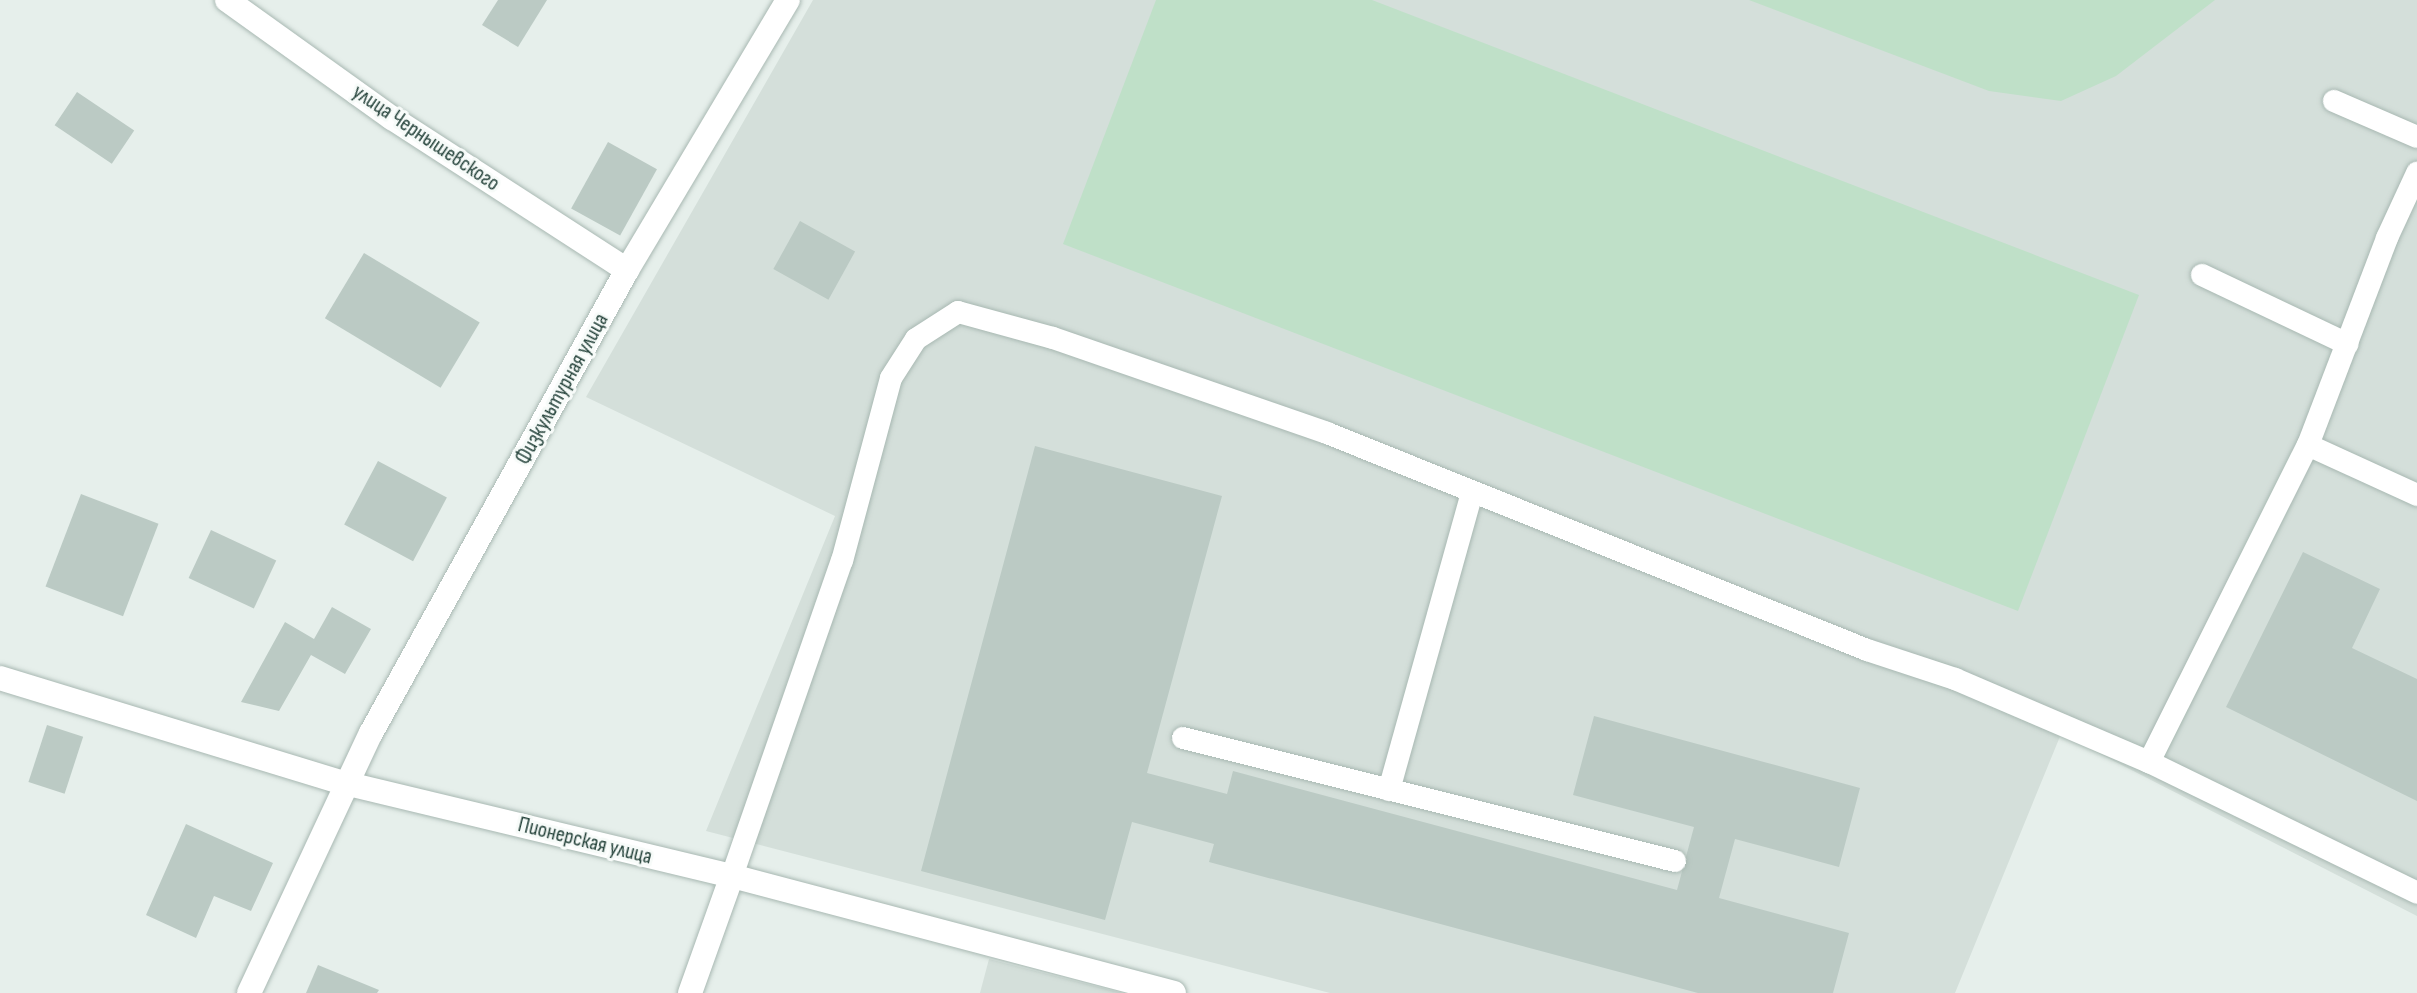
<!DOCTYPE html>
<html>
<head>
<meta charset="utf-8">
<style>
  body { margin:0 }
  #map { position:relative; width:2417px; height:993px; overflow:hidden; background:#e6efeb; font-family:"Sofia Sans Condensed",sans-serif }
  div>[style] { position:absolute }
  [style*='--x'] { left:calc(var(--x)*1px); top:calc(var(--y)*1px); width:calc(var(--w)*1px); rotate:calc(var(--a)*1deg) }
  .built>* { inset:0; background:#d4dfda }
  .green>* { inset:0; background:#bfe0c8 }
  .building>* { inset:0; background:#bbcac4; transform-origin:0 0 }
  .roads { filter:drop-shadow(0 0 2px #a8b8b2) drop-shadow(0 0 2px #a8b8b2) }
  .lane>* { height:22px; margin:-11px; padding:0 11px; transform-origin:11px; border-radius:11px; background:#fff }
  .street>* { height:24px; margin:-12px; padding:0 12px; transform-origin:12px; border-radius:12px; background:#fff }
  span { translate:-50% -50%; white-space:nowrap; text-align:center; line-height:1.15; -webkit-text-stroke:6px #f7fbf9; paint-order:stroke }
  .street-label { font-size:22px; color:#24423a }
</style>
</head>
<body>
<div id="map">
  <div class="built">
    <i style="clip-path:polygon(813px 0,2417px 0,2417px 916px,2061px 734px,1955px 993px,1330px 993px,706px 831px,835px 516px,586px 397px)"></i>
    <i style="clip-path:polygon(989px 959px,1122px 993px,980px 993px)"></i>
  </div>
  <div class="green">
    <i style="clip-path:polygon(1156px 0,1372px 0,2139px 295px,2018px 611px,1063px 244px)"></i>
    <i style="clip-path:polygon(1749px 0,2215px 0,2116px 76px,2061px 101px,1989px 91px)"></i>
  </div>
  <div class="building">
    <i style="clip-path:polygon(498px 0,547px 0,518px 47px,482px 25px)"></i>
    <i style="left:77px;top:92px;width:69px;height:40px;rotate:34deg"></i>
    <i style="left:608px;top:142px;width:56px;height:76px;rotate:29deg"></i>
    <i style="left:800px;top:221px;width:63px;height:55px;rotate:29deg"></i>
    <i style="left:364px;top:253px;width:135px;height:76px;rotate:31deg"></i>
    <i style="clip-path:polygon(1035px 446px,1222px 496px,1147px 773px,1227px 794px,1233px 771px,1677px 890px,1694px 827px,1573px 795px,1594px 716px,1860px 788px,1839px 867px,1735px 839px,1719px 898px,1849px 933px,1833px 993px,1698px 993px,1209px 862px,1214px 844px,1132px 822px,1105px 920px,921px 871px)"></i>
    <i style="left:378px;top:461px;width:78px;height:72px;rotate:28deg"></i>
    <i style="left:81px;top:494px;width:83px;height:99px;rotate:21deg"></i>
    <i style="left:211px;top:530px;width:72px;height:53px;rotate:25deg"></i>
    <i style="clip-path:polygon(2303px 552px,2380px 589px,2352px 648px,2417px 679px,2417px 801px,2226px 707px)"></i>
    <i style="clip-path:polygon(332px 607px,371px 629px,345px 674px,311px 655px,279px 711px,241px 702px,285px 622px,314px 639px)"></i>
    <i style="left:47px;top:725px;width:38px;height:60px;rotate:18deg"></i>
    <i style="clip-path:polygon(186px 824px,273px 863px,251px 911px,214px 896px,196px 938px,146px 915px)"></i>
    <i style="clip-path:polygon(318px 965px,379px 990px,377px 993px,306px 993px)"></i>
  </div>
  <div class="roads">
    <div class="lane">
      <i style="--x:2334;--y:101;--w:90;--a:23.4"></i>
      <i style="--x:2202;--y:275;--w:161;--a:25.4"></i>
      <i style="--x:2308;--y:445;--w:120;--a:24.6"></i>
      <i style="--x:1183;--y:738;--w:507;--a:14.04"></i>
      <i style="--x:2149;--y:762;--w:355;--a:-63.4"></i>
      <i style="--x:2308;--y:445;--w:222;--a:-69.1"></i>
      <i style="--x:2387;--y:238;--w:72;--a:-65.2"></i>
      <i style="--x:1389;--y:790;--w:308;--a:-74.4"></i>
      <i style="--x:732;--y:876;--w:334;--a:-70.8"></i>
      <i style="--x:842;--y:561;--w:189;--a:-75"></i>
      <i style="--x:891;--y:378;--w:46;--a:-57.3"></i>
      <i style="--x:916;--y:339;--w:50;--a:-32.7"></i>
      <i style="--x:958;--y:312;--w:98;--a:15.3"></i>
      <i style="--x:1053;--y:338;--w:290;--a:19.1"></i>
      <i style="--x:1327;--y:433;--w:582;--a:21.89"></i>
      <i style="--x:1867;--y:650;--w:93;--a:18.2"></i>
      <i style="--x:1955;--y:679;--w:211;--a:23.2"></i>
      <i style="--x:2149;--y:762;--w:298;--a:26"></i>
    </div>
    <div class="street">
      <i style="--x:227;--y:0;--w:203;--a:35.6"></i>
      <i style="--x:392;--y:118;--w:280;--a:32.9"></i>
      <i style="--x:0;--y:678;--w:360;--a:17"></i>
      <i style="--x:344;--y:783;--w:399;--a:13.5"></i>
      <i style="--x:732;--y:876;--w:457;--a:14.8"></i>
      <i style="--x:249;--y:993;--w:287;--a:-64.9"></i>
      <i style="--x:371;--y:733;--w:529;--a:-61.06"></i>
      <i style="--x:627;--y:270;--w:314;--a:-59.2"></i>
      <i style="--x:690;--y:993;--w:124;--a:-70.3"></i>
    </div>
  </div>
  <div class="street-label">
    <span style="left:426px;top:138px;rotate:34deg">улица Чернышевского</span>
    <span style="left:562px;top:389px;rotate:-61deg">Физкультурная улица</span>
    <span style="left:585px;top:841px;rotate:14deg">Пионерская улица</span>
  </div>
</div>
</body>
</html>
